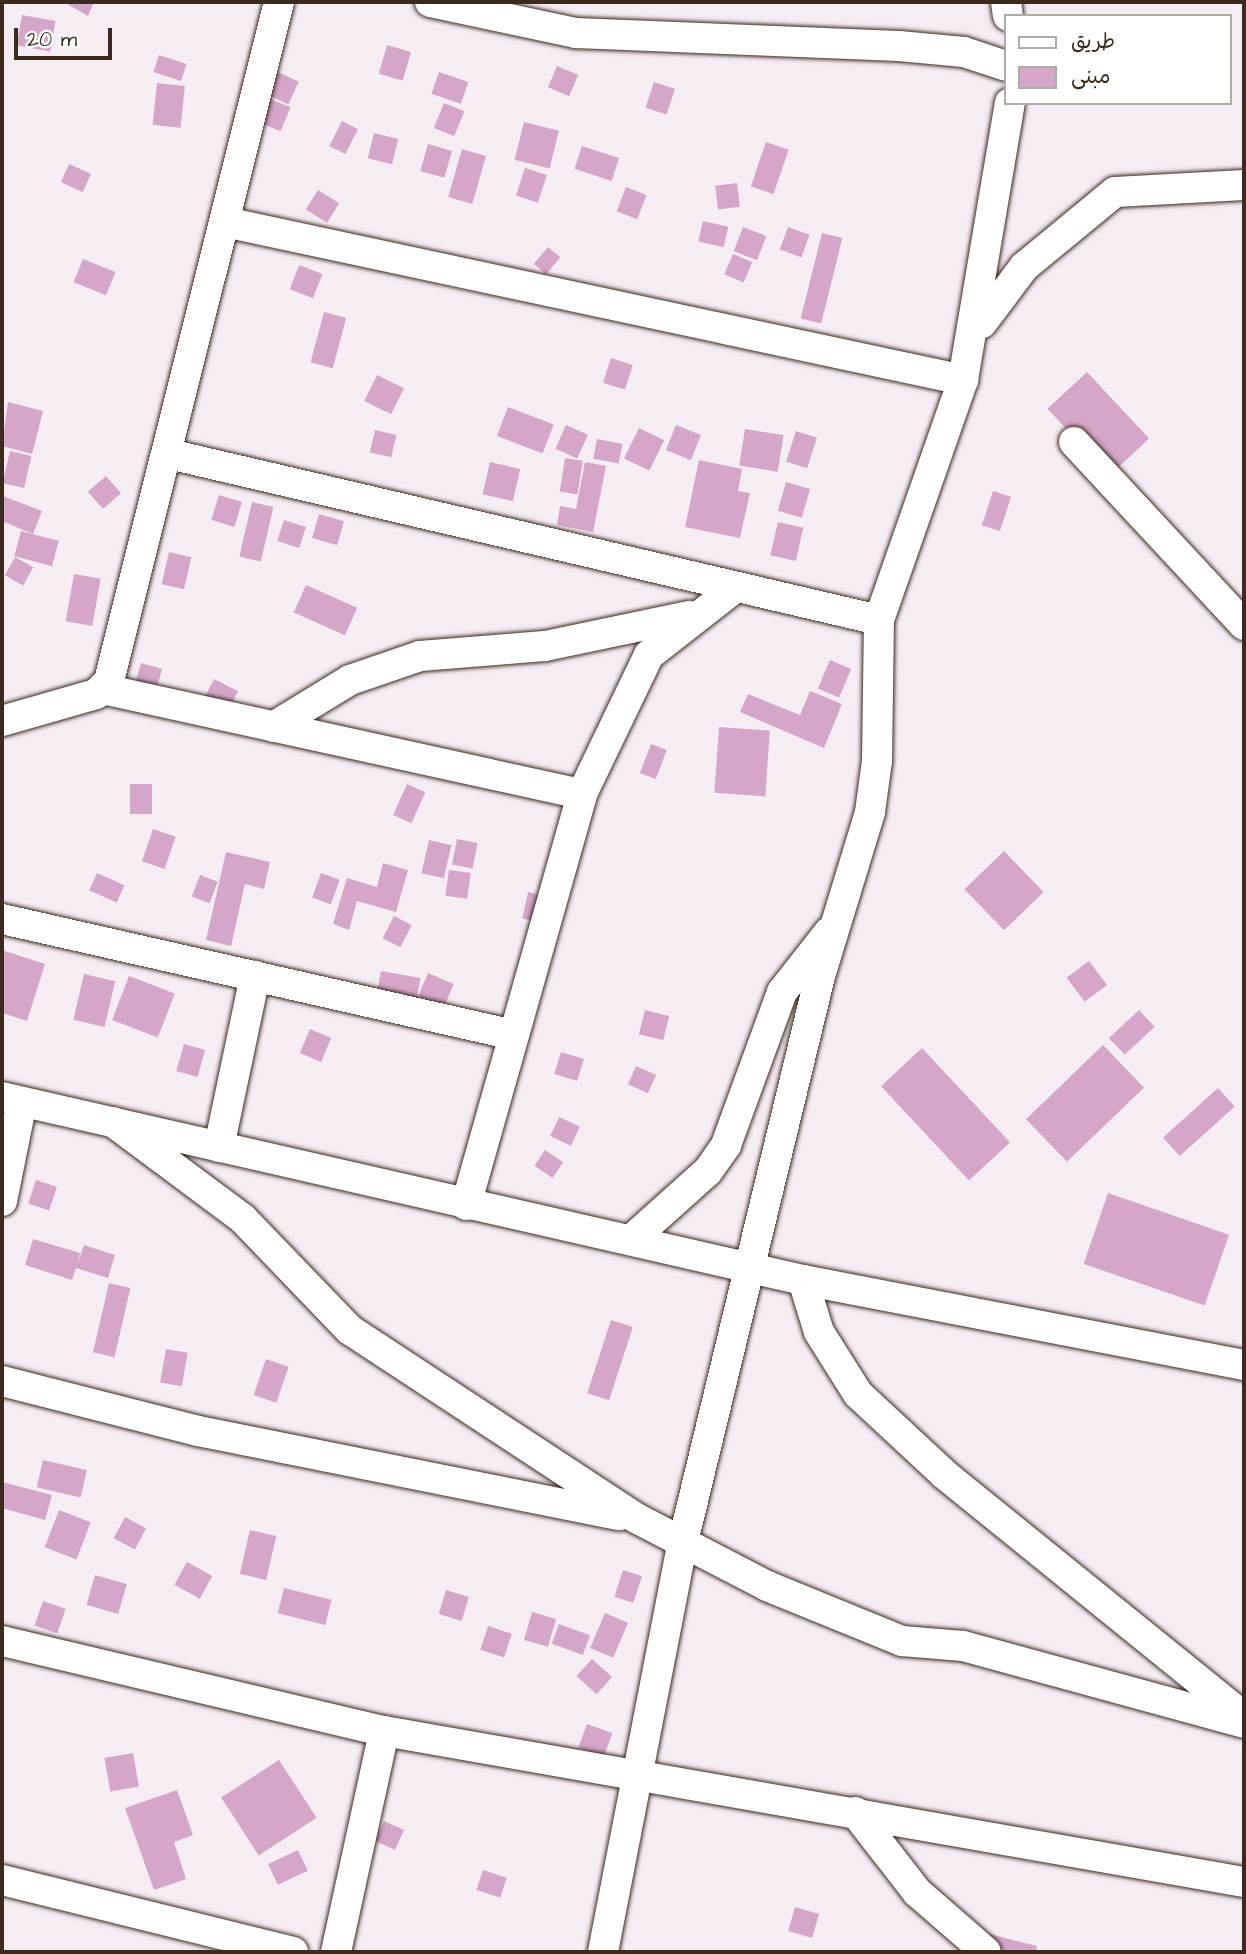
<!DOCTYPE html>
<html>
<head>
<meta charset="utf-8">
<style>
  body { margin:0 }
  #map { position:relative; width:1246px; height:1954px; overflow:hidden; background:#f6edf4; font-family:"Architects Daughter","Playpen Sans Arabic",sans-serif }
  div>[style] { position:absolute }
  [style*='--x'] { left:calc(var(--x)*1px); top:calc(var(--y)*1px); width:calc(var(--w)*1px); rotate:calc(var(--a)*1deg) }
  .building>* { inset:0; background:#d4a6c8; transform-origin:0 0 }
  .roads { filter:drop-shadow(0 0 2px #3b2a1e) drop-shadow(0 0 2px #3b2a1e) }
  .street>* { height:30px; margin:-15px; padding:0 15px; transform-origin:15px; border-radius:15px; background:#fff }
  span { translate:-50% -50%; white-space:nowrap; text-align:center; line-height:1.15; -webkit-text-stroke:7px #fff; paint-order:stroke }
  .frame { position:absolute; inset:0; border:4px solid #3b2a1e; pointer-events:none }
  .legend { position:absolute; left:1004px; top:14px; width:228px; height:91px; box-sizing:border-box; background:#fff; border:2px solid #b1aaa5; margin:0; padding:9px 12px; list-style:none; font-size:21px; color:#3b2a1e }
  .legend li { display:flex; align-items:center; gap:14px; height:35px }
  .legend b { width:35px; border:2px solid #b1aaa5 }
  .scale { position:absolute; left:14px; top:28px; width:98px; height:32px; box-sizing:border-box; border:4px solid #3b2a1e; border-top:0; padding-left:9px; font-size:21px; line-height:24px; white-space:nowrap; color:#3b2a1e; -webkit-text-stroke:5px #fff; paint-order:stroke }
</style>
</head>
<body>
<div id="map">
  <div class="building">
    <i style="clip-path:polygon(64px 2px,94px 2px,88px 16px)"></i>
    <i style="left:22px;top:15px;width:34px;height:31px;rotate:10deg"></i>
    <i style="left:387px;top:45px;width:25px;height:30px;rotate:16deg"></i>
    <i style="left:159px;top:55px;width:29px;height:18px;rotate:18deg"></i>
    <i style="left:557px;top:66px;width:23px;height:23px;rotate:23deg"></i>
    <i style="left:278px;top:72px;width:23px;height:25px;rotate:25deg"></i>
    <i style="left:439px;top:72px;width:31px;height:23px;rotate:19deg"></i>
    <i style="left:654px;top:82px;width:22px;height:27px;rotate:18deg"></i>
    <i style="left:157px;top:83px;width:28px;height:42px;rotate:6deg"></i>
    <i style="left:270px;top:99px;width:22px;height:26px;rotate:22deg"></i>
    <i style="left:444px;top:103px;width:22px;height:27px;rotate:22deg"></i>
    <i style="left:342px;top:121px;width:18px;height:28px;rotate:27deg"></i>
    <i style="left:524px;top:122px;width:36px;height:39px;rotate:14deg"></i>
    <i style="left:374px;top:133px;width:25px;height:26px;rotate:14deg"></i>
    <i style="left:766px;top:142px;width:24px;height:47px;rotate:19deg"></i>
    <i style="left:428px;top:144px;width:25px;height:28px;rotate:16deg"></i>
    <i style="left:582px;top:146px;width:39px;height:24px;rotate:18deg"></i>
    <i style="left:462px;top:149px;width:25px;height:50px;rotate:16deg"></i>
    <i style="left:69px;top:164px;width:24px;height:20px;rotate:24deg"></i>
    <i style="left:525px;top:168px;width:23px;height:29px;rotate:18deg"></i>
    <i style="left:737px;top:183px;width:24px;height:22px;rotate:83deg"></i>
    <i style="left:626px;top:187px;width:22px;height:26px;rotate:21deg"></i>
    <i style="left:318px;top:190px;width:25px;height:23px;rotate:32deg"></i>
    <i style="left:703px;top:221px;width:26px;height:21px;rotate:13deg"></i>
    <i style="left:743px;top:227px;width:25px;height:26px;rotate:21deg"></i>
    <i style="left:788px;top:227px;width:23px;height:24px;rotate:20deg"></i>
    <i style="left:822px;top:233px;width:21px;height:88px;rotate:14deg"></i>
    <i style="left:548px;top:247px;width:16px;height:22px;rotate:40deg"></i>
    <i style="left:733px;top:254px;width:21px;height:22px;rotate:23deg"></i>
    <i style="left:83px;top:259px;width:35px;height:25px;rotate:22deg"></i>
    <i style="left:299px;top:265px;width:25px;height:26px;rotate:21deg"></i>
    <i style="left:324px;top:312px;width:23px;height:52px;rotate:15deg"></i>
    <i style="left:611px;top:358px;width:23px;height:26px;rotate:18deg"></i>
    <i style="left:1087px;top:372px;width:91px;height:54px;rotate:47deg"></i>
    <i style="left:377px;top:375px;width:30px;height:29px;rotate:26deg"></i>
    <i style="clip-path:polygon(8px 402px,43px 411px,32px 454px,2px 446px)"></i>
    <i style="left:508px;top:407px;width:49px;height:31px;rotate:21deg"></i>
    <i style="left:566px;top:425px;width:24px;height:26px;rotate:24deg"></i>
    <i style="left:676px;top:425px;width:27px;height:27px;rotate:22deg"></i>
    <i style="left:639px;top:428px;width:28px;height:34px;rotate:26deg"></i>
    <i style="left:745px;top:429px;width:39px;height:37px;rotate:9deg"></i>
    <i style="left:375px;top:430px;width:22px;height:23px;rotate:13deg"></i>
    <i style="left:796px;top:431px;width:22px;height:32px;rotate:18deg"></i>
    <i style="left:597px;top:439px;width:26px;height:20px;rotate:11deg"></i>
    <i style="left:10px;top:451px;width:22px;height:33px;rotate:13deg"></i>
    <i style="left:565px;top:458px;width:18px;height:34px;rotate:9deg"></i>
    <i style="clip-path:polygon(699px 460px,742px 469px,738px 491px,750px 493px,740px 538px,685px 527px)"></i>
    <i style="left:490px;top:462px;width:31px;height:33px;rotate:13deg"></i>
    <i style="clip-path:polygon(585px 462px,606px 466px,593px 532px,557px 525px,560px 506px,576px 509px)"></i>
    <i style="left:106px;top:476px;width:23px;height:24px;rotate:49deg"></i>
    <i style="left:786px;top:482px;width:25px;height:30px;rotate:16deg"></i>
    <i style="left:993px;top:491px;width:19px;height:36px;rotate:18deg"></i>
    <i style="left:219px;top:495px;width:24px;height:26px;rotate:17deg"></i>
    <i style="clip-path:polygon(3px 496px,42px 511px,33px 534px,2px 521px)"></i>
    <i style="left:252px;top:502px;width:22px;height:56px;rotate:13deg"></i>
    <i style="left:319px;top:514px;width:26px;height:25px;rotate:16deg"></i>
    <i style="left:284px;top:520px;width:23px;height:22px;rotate:18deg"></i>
    <i style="left:778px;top:522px;width:26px;height:34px;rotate:13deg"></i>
    <i style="left:21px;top:531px;width:39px;height:26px;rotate:15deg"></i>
    <i style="left:169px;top:552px;width:23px;height:33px;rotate:13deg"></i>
    <i style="left:15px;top:557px;width:21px;height:21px;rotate:29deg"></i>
    <i style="left:74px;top:574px;width:27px;height:48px;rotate:10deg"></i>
    <i style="left:306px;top:585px;width:56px;height:30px;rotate:24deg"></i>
    <i style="left:830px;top:660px;width:23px;height:31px;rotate:23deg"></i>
    <i style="left:141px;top:663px;width:22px;height:28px;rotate:16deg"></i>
    <i style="left:214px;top:679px;width:27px;height:26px;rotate:27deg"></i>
    <i style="clip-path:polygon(810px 691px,842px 704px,824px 748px,740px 712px,748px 694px,800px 715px)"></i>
    <i style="left:719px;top:727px;width:51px;height:66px;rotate:4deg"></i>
    <i style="left:651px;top:744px;width:17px;height:31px;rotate:21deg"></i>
    <i style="left:130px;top:784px;width:22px;height:30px"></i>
    <i style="left:407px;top:784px;width:20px;height:34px;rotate:24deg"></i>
    <i style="left:153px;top:829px;width:24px;height:34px;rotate:19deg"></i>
    <i style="left:457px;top:839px;width:21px;height:26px;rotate:11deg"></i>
    <i style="left:429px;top:840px;width:23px;height:34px;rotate:13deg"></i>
    <i style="left:1004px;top:851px;width:57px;height:55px;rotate:46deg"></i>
    <i style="clip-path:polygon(226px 852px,270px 862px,264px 889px,245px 884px,231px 946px,206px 940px)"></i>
    <i style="clip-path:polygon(383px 863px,408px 870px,396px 912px,357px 901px,349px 930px,333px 924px,347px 878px,377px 887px)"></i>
    <i style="left:449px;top:870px;width:22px;height:26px;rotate:8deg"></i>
    <i style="left:97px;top:873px;width:30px;height:19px;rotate:24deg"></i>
    <i style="left:321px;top:873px;width:20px;height:26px;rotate:20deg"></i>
    <i style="left:200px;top:875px;width:19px;height:23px;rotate:21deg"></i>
    <i style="left:528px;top:892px;width:24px;height:27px;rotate:12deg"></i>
    <i style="left:394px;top:916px;width:20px;height:25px;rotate:27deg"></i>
    <i style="clip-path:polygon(2px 950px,45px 964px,27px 1021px,2px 1013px)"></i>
    <i style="left:1089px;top:961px;width:30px;height:28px;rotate:53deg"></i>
    <i style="left:381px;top:971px;width:40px;height:28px;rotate:10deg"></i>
    <i style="left:428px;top:973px;width:28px;height:30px;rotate:23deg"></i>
    <i style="left:84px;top:974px;width:32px;height:47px;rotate:13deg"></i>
    <i style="left:129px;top:976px;width:49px;height:47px;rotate:21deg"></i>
    <i style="left:645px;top:1010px;width:25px;height:25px;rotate:14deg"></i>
    <i style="left:1139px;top:1010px;width:23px;height:41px;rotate:47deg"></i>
    <i style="left:310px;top:1029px;width:23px;height:26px;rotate:23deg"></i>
    <i style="left:184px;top:1044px;width:22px;height:28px;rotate:16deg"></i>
    <i style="left:1103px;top:1045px;width:59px;height:107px;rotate:46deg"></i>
    <i style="left:922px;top:1048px;width:129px;height:56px;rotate:47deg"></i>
    <i style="left:561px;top:1052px;width:24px;height:23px;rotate:17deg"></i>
    <i style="left:636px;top:1066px;width:22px;height:20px;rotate:24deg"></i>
    <i style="left:1218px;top:1088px;width:25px;height:74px;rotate:48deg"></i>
    <i style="left:559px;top:1117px;width:23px;height:21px;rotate:25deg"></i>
    <i style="left:545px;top:1150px;width:22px;height:19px;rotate:34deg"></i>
    <i style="left:36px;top:1180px;width:22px;height:25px;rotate:18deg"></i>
    <i style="left:1108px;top:1193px;width:128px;height:75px;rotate:19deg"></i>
    <i style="clip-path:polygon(33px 1239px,80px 1253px,78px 1262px,84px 1245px,115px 1255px,108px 1278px,76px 1268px,72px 1280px,25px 1265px)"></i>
    <i style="left:109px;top:1283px;width:22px;height:71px;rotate:13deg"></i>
    <i style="left:611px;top:1320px;width:23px;height:77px;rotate:18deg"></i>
    <i style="left:166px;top:1349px;width:22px;height:34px;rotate:10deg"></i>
    <i style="left:266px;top:1359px;width:24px;height:38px;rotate:19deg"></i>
    <i style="left:43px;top:1460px;width:45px;height:28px;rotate:13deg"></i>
    <i style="clip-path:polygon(2px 1482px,52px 1495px,45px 1520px,2px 1508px)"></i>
    <i style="left:59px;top:1510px;width:34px;height:40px;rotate:21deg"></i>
    <i style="left:125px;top:1517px;width:24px;height:24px;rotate:28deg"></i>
    <i style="left:250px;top:1530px;width:27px;height:45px;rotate:13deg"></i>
    <i style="left:187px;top:1562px;width:29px;height:26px;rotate:29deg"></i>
    <i style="left:623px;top:1570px;width:20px;height:28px;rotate:18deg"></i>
    <i style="left:95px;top:1575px;width:33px;height:31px;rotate:16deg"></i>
    <i style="left:284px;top:1588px;width:49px;height:26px;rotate:14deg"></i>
    <i style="left:446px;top:1590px;width:24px;height:25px;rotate:17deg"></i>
    <i style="left:43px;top:1601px;width:24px;height:26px;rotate:19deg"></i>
    <i style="left:532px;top:1612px;width:25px;height:29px;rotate:16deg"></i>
    <i style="left:605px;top:1613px;width:25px;height:38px;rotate:23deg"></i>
    <i style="left:559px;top:1624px;width:33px;height:21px;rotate:20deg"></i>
    <i style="left:488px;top:1626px;width:25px;height:25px;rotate:18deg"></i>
    <i style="left:592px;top:1659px;width:27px;height:23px;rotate:42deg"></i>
    <i style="left:587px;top:1724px;width:27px;height:25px;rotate:20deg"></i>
    <i style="left:133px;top:1753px;width:34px;height:29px;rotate:80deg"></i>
    <i style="left:279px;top:1760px;width:69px;height:69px;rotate:57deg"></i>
    <i style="clip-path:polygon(177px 1790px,193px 1835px,174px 1842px,186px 1879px,154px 1890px,125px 1808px)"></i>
    <i style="left:384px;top:1821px;width:22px;height:22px;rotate:24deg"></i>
    <i style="left:298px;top:1850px;width:23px;height:33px;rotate:65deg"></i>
    <i style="left:483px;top:1870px;width:25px;height:21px;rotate:18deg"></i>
    <i style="left:795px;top:1907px;width:25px;height:25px;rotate:16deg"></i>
    <i style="clip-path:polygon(974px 1930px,1037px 1946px,1036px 1952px,968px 1952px)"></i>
  </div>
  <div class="roads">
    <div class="street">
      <i style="--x:430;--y:2;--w:149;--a:12"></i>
      <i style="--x:576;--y:33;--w:323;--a:2.3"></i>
      <i style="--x:899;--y:46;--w:65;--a:5.3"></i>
      <i style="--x:964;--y:52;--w:44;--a:18.4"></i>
      <i style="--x:1006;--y:2;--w:14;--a:82"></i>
      <i style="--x:225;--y:222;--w:755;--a:12.08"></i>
      <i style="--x:982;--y:323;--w:70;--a:-53.1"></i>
      <i style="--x:1024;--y:267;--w:118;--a:-39.5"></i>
      <i style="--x:1115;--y:192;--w:129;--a:-3.1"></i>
      <i style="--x:1074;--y:442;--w:250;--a:47.1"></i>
      <i style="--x:169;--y:454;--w:729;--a:13.16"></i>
      <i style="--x:103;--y:689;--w:490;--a:12.4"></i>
      <i style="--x:2;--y:721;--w:98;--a:-16"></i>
      <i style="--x:96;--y:694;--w:18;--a:-45"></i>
      <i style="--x:109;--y:681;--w:700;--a:-75.94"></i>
      <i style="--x:273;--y:727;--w:90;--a:-31.4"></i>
      <i style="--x:350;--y:680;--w:74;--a:-18.9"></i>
      <i style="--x:420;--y:656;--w:125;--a:-4.6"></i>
      <i style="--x:545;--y:646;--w:147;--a:-11.8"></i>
      <i style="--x:2;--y:919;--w:525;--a:12.77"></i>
      <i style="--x:2;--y:1097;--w:822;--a:12.87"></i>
      <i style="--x:803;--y:1280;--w:449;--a:10.9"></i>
      <i style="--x:113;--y:1122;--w:162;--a:36.7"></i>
      <i style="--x:243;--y:1219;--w:154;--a:46.1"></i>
      <i style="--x:350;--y:1330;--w:342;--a:33.3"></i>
      <i style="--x:636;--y:1518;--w:148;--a:27.4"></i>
      <i style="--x:767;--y:1586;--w:146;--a:22.2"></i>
      <i style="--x:902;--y:1641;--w:61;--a:4.7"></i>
      <i style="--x:963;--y:1646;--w:291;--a:15.3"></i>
      <i style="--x:219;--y:1147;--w:175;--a:-78.1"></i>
      <i style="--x:2;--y:1201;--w:101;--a:-78.6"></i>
      <i style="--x:466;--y:1205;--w:427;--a:-74.2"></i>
      <i style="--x:582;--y:794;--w:154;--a:-64.3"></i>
      <i style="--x:649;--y:655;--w:110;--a:-38"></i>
      <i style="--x:631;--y:1240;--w:103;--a:-41.9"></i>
      <i style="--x:708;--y:1171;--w:32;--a:-55"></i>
      <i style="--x:726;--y:1145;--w:163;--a:-69.9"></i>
      <i style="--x:782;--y:992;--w:76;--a:-51.9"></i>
      <i style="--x:803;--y:1280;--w:54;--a:72.9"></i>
      <i style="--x:819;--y:1332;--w:73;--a:57.8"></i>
      <i style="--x:858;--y:1394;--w:117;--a:42.9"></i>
      <i style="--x:944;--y:1474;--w:386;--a:39"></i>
      <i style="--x:2;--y:1381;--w:202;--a:14.3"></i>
      <i style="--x:198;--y:1431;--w:430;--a:11.3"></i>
      <i style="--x:2;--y:1641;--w:392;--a:13.3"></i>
      <i style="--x:384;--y:1731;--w:873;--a:9.96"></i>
      <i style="--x:855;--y:1812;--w:101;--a:52.2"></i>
      <i style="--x:917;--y:1892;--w:91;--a:41"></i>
      <i style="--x:2;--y:1880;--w:300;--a:13.9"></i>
      <i style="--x:336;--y:1952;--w:226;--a:-77.7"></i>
      <i style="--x:603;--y:1952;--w:418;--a:-79"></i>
      <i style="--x:683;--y:1542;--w:582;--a:-76.39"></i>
      <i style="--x:820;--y:976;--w:171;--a:-73"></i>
      <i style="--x:870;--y:812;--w:51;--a:-82.2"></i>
      <i style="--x:877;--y:761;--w:141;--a:-89.2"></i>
      <i style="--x:879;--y:620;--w:254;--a:-70.7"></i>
      <i style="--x:963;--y:380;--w:281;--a:-80.4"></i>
    </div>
  </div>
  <div class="frame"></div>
  <ul class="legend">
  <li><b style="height:9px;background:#fff"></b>طريق</li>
  <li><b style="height:19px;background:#d4a6c8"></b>مبنى</li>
  </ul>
  <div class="scale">20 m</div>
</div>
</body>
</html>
